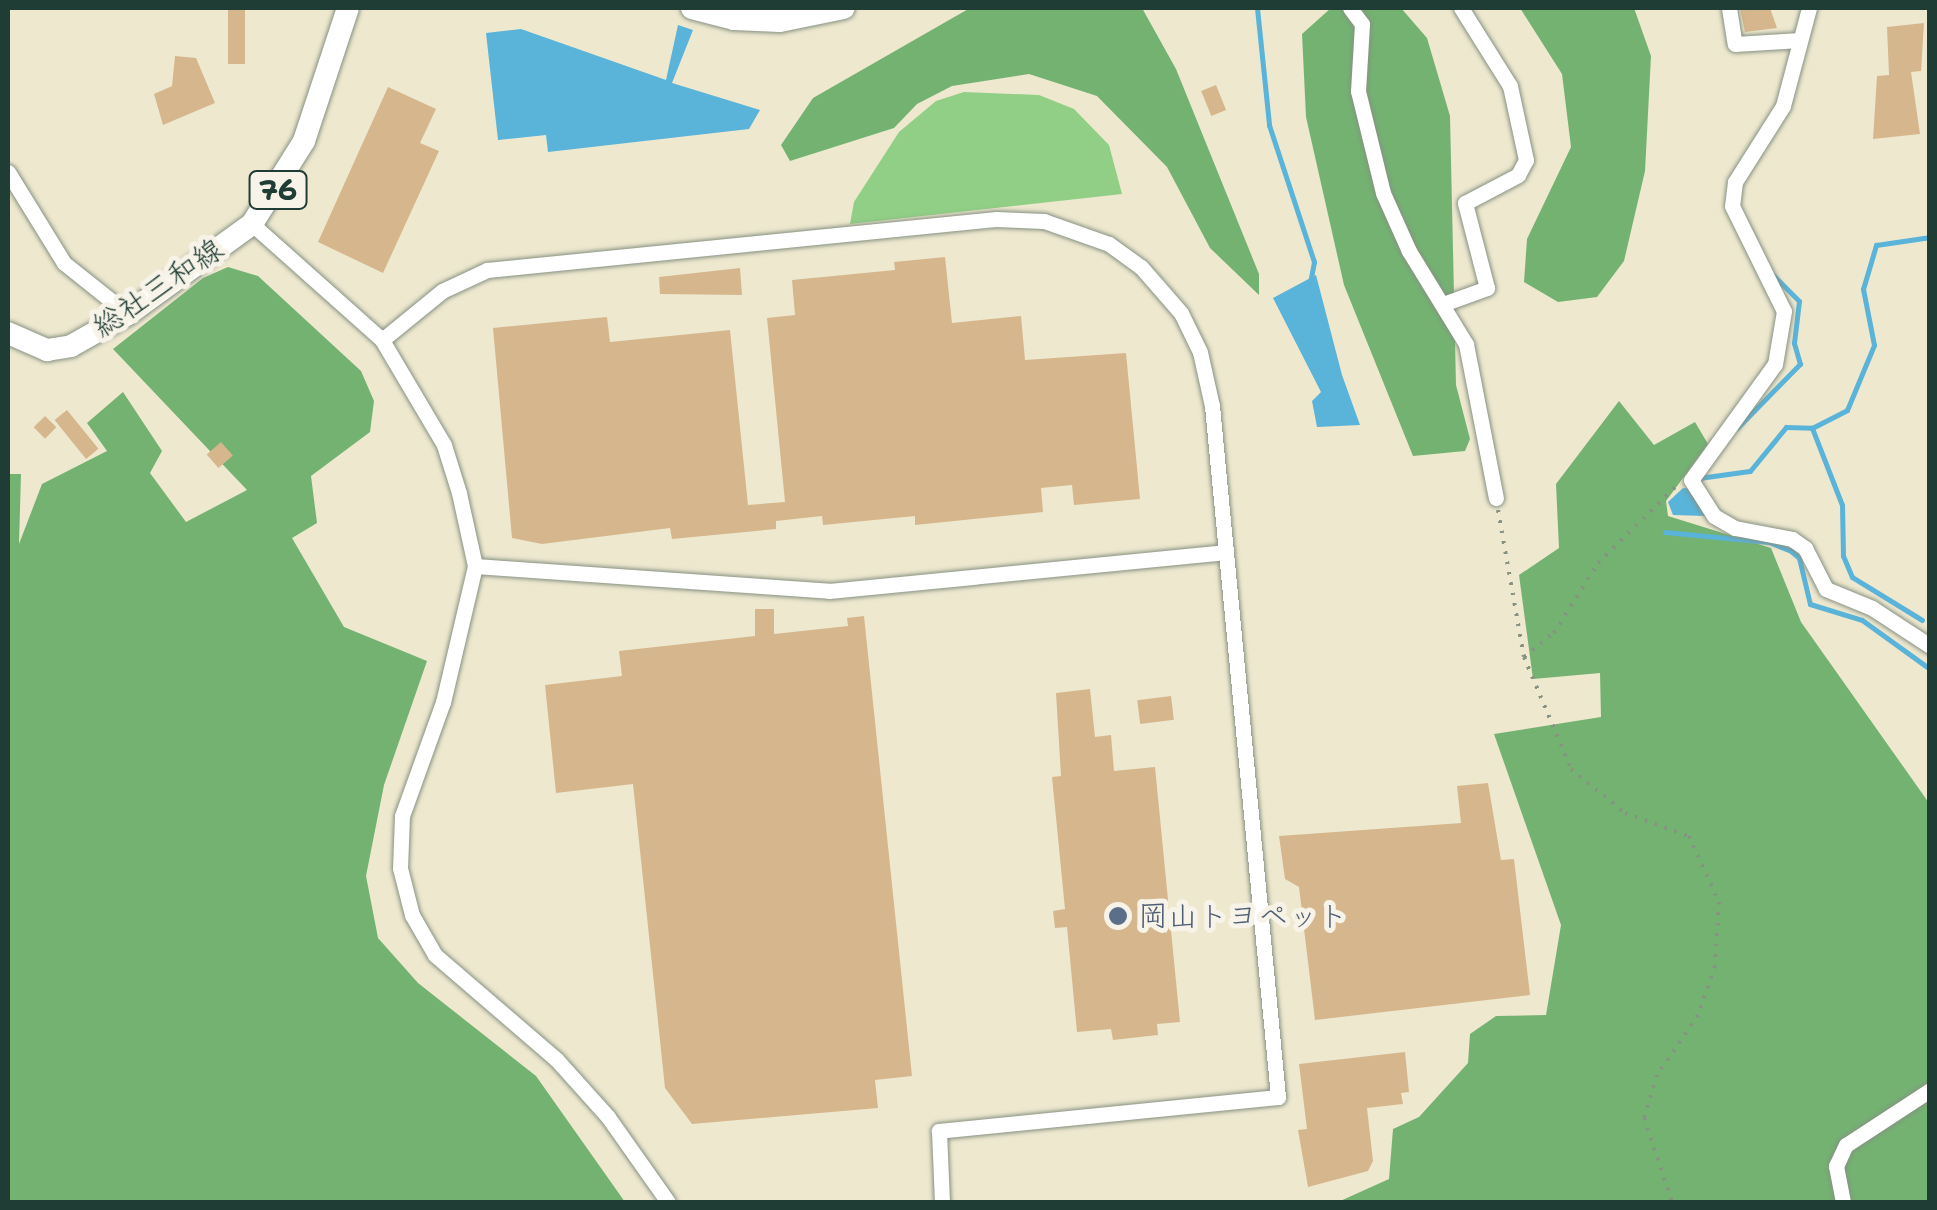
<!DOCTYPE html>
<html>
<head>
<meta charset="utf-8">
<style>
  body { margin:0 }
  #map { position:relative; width:1937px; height:1210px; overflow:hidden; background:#eee8cf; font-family:"Shantell Sans","Klee One",sans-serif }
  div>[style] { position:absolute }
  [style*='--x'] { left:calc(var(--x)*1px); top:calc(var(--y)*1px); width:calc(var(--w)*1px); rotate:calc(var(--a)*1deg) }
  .green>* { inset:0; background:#90cf85 }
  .forest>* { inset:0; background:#74b272 }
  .water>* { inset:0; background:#5ab3d8 }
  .stream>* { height:5px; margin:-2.5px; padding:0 2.5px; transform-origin:2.5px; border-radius:2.5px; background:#5ab3d8 }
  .building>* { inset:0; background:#d6b78d; transform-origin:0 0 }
  .path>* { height:4px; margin-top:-2px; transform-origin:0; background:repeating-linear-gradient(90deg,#869282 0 2.5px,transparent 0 10.5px) }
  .roads { filter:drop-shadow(0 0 2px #869282) drop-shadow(0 0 2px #869282) }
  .street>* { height:15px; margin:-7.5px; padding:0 7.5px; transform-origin:7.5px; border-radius:7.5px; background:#fff }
  .primary>* { height:22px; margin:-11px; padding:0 11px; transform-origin:11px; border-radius:11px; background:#fff }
  .dots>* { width:28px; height:28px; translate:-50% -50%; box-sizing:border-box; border:5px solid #f7f3e8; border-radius:50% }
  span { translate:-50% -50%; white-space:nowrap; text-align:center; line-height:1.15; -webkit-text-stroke:10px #f7f3e8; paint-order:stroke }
  .shield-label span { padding:2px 8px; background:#f7f3e8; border:2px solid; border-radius:8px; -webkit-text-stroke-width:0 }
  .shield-label { font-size:28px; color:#1f3d34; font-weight:700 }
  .street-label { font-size:30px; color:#1f3d34 }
  .service-label { font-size:30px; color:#4e5e75 }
  .left { translate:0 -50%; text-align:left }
  .frame { position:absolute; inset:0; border:10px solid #1f3d34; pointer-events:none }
</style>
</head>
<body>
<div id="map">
  <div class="green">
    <i style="clip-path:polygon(964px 92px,1039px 95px,1074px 109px,1109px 145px,1122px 194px,850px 224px,854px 202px,899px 132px,936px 101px)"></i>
  </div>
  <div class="forest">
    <i style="clip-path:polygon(970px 8px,1142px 8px,1176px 69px,1259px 274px,1259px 295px,1210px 248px,1167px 167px,1097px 96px,1029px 74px,952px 86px,917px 104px,894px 128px,790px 161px,781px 145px,813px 98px)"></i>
    <i style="clip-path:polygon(1331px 8px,1401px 8px,1427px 38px,1450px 116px,1456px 385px,1470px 439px,1465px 451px,1413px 456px,1344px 285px,1306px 117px,1302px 34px)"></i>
    <i style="clip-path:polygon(1520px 8px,1634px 8px,1651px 56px,1645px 171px,1624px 261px,1597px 297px,1558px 302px,1524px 282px,1527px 239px,1571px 147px,1562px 74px)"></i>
    <i style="clip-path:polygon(228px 267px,258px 276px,361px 371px,374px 401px,370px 432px,311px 476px,317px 523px,292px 538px,344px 627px,427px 661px,384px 785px,366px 876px,378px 938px,418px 983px,536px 1076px,625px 1202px,8px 1202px,8px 474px,21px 474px,19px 544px,42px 484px,107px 451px,87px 423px,123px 392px,162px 451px,150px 473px,186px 522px,247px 490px,113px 349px,203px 278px)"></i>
    <i style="clip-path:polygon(1619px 401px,1654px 445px,1695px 422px,1708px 444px,1666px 501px,1668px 516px,1771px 548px,1801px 622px,1929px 803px,1929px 1202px,1338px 1202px,1389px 1179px,1393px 1129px,1419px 1117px,1468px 1063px,1470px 1034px,1496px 1016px,1546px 1015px,1561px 925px,1494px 734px,1601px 717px,1600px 673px,1533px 679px,1519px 575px,1559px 548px,1556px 484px)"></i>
  </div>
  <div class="water">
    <i style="clip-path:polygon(678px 25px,693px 30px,672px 83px,760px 110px,749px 129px,548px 152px,546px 135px,498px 140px,486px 33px,521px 29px,666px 80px)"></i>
    <i style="clip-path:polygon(1316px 275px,1342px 375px,1360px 425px,1317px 427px,1312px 401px,1321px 392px,1273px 298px)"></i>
    <i style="clip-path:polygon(1683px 488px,1693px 489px,1705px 516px,1673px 515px,1668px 502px)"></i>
  </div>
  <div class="stream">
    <i style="--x:1257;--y:8;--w:118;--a:84.1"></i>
    <i style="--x:1269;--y:125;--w:144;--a:71.8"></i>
    <i style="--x:1314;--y:262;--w:21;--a:101"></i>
    <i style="--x:1737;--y:428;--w:90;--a:-45.5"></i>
    <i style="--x:1800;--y:364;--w:22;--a:-106"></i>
    <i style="--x:1794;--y:343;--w:42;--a:-83.2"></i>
    <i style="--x:1799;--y:301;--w:38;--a:-135"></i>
    <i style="--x:1699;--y:478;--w:51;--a:-7.8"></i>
    <i style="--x:1750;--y:471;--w:57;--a:-50.7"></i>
    <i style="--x:1786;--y:427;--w:25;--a:2"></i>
    <i style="--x:1665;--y:532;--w:104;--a:5.5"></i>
    <i style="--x:1769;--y:542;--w:24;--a:22"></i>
    <i style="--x:1791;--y:551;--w:11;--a:41"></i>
    <i style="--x:1799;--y:558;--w:47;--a:76.6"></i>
    <i style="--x:1810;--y:604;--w:54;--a:17.1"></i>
    <i style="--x:1862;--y:620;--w:84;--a:35.8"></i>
    <i style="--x:1922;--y:620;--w:82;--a:-148.4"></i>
    <i style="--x:1852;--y:577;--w:23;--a:-113"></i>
    <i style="--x:1843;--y:556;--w:51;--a:-91.1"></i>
    <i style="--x:1842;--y:505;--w:83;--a:-111.3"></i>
    <i style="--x:1812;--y:428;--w:39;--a:-27"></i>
    <i style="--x:1847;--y:410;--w:70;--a:-67.4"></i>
    <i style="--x:1874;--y:345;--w:57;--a:-101.1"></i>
    <i style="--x:1863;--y:289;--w:46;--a:-73.5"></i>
    <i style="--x:1876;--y:245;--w:55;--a:-8.4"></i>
  </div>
  <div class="building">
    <i style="left:228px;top:8px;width:17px;height:56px"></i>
    <i style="clip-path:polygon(1740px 8px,1770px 8px,1777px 28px,1745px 32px)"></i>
    <i style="clip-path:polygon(1924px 23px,1921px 71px,1911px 72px,1920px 134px,1873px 139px,1877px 76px,1889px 75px,1887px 27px)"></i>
    <i style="clip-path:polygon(175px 56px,196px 58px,215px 103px,163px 125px,154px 94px,172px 86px)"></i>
    <i style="left:1216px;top:85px;width:27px;height:16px;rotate:68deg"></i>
    <i style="clip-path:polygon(388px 87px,436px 109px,420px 143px,439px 151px,383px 273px,318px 242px)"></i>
    <i style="clip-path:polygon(945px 257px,952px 323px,1021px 316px,1025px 360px,1126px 353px,1140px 499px,1074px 505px,1072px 485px,1041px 488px,1043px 512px,915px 525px,915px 516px,823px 525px,822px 516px,776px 521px,776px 529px,672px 539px,670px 528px,542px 544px,512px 538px,493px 328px,607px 317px,610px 342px,730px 330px,748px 505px,785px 502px,767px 318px,795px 315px,792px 280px,895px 270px,894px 262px)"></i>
    <i style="clip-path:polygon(740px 268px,742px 295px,660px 294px,659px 277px)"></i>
    <i style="left:67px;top:410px;width:50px;height:16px;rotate:51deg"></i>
    <i style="left:45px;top:416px;width:16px;height:16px;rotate:45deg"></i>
    <i style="left:221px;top:442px;width:18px;height:19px;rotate:49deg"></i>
    <i style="clip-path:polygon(755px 609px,774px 609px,774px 634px,848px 626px,847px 618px,864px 616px,912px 1076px,875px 1080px,878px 1108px,692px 1124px,665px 1088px,633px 784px,556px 793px,545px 685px,622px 676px,619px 651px,755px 636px)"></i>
    <i style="clip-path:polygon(1090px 689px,1095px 737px,1111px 735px,1114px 771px,1155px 767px,1180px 1022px,1157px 1024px,1158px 1035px,1113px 1040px,1111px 1029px,1077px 1032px,1067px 927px,1055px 928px,1053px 911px,1065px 909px,1052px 777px,1061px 776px,1056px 693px)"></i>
    <i style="left:1171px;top:696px;width:24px;height:34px;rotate:83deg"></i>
    <i style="clip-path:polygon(1488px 783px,1501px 860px,1514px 859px,1530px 995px,1315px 1020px,1299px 887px,1285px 879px,1279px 836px,1461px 823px,1457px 786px)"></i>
    <i style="clip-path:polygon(1405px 1052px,1409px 1092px,1401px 1093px,1403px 1104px,1367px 1108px,1373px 1161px,1368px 1171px,1308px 1187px,1298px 1130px,1307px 1129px,1299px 1064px)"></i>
  </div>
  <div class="path">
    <i style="--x:1498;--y:510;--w:149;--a:80"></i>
    <i style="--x:1524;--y:657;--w:121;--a:67.2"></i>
    <i style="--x:1571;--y:769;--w:70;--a:39.2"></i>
    <i style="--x:1625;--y:813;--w:68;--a:19.8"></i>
    <i style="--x:1689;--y:836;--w:72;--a:65.6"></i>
    <i style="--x:1719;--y:902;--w:64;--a:93.6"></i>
    <i style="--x:1715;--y:966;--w:52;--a:109.1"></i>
    <i style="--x:1698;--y:1015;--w:73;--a:124.3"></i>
    <i style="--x:1657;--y:1075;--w:45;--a:106.8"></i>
    <i style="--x:1644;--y:1118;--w:89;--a:71.6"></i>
    <i style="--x:1524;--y:657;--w:38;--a:-39"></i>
    <i style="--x:1554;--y:633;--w:83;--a:-57.8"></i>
    <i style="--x:1598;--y:563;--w:108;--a:-44.6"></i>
  </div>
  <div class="roads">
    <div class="street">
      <i style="--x:1350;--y:8;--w:20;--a:53"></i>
      <i style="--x:1362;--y:24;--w:67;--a:93.4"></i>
      <i style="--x:1358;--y:91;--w:105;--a:76.2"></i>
      <i style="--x:1383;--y:193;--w:64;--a:65.9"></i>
      <i style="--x:1409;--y:251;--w:109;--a:58.5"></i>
      <i style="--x:1466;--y:344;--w:157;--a:79"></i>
      <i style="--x:1729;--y:8;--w:36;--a:81"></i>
      <i style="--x:1735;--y:44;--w:65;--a:-3.5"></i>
      <i style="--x:1809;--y:8;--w:101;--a:104.9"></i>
      <i style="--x:1783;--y:106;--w:90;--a:122.3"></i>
      <i style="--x:1735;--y:182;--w:24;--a:97"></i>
      <i style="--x:1732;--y:206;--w:117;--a:63.7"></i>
      <i style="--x:1784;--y:311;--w:54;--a:99.6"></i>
      <i style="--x:1775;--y:364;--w:143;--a:125.9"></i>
      <i style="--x:1691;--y:480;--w:43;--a:57.4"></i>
      <i style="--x:1714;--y:516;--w:24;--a:30"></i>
      <i style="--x:1735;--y:528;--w:58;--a:10.9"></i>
      <i style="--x:1792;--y:539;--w:16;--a:35"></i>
      <i style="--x:1805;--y:548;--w:46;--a:62.9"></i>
      <i style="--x:1826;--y:589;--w:50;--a:22.4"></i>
      <i style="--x:1872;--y:608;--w:69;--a:33.2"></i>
      <i style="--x:8;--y:172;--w:107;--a:58.4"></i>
      <i style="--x:64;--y:263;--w:82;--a:38.6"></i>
      <i style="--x:252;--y:224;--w:174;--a:41.7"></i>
      <i style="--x:382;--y:340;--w:122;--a:59.4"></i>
      <i style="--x:444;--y:445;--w:50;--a:72.6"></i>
      <i style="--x:459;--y:493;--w:75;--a:77.6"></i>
      <i style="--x:475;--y:566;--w:140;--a:103.2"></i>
      <i style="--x:443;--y:702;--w:121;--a:109.8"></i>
      <i style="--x:402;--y:816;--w:52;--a:92.2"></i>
      <i style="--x:400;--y:868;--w:49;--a:75.7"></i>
      <i style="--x:412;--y:915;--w:46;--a:60.1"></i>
      <i style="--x:435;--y:955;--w:160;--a:40.7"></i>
      <i style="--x:556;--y:1059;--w:78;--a:48.1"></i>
      <i style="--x:608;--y:1117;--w:104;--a:54.8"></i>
      <i style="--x:1443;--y:304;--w:47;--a:-20"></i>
      <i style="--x:1487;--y:288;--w:88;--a:-104.5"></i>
      <i style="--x:1465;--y:203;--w:60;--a:-27.8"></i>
      <i style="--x:1518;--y:175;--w:17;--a:-62"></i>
      <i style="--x:1526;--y:160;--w:76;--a:-102.2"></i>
      <i style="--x:1510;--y:86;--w:92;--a:-122.1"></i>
      <i style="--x:382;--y:340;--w:77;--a:-39.2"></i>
      <i style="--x:442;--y:291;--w:50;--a:-25"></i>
      <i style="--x:487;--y:270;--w:512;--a:-5.72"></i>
      <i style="--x:996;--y:219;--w:48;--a:2.4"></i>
      <i style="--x:1044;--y:221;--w:69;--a:19.5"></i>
      <i style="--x:1109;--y:244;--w:39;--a:36"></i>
      <i style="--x:1141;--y:267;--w:61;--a:49"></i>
      <i style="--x:1181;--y:313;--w:43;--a:64"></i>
      <i style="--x:1200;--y:352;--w:55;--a:77.5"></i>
      <i style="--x:1212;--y:406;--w:694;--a:84.54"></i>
      <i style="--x:1278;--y:1097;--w:341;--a:174.3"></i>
      <i style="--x:939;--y:1131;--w:71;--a:87.6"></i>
      <i style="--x:475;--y:566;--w:355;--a:4"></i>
      <i style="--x:829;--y:591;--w:397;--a:-5.6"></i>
      <i style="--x:1843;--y:1202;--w:37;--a:-101"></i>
      <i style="--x:1836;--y:1166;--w:23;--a:-65"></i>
      <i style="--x:1846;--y:1145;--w:100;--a:-33.2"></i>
    </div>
    <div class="primary">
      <i style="--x:692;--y:8;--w:43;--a:14.7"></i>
      <i style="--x:734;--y:19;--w:46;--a:2.5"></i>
      <i style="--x:780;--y:21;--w:65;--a:-11.5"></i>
      <i style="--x:8;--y:333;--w:43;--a:23.6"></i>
      <i style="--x:47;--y:350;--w:24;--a:-9"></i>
      <i style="--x:71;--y:346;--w:65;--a:-29.3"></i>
      <i style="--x:128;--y:314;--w:153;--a:-36"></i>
      <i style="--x:252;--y:224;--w:98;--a:-57.9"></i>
      <i style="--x:304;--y:141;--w:140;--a:-71.7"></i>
    </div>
  </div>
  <div class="dots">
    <i style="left:1118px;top:916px;background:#5c6f8a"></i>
  </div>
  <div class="shield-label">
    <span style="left:278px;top:190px">76</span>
  </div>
  <div class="street-label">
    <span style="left:158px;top:288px;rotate:-34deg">総社三和線</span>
  </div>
  <div class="service-label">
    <span class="left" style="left:1138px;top:916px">岡山トヨペット</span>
  </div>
  <div class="frame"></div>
</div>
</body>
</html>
